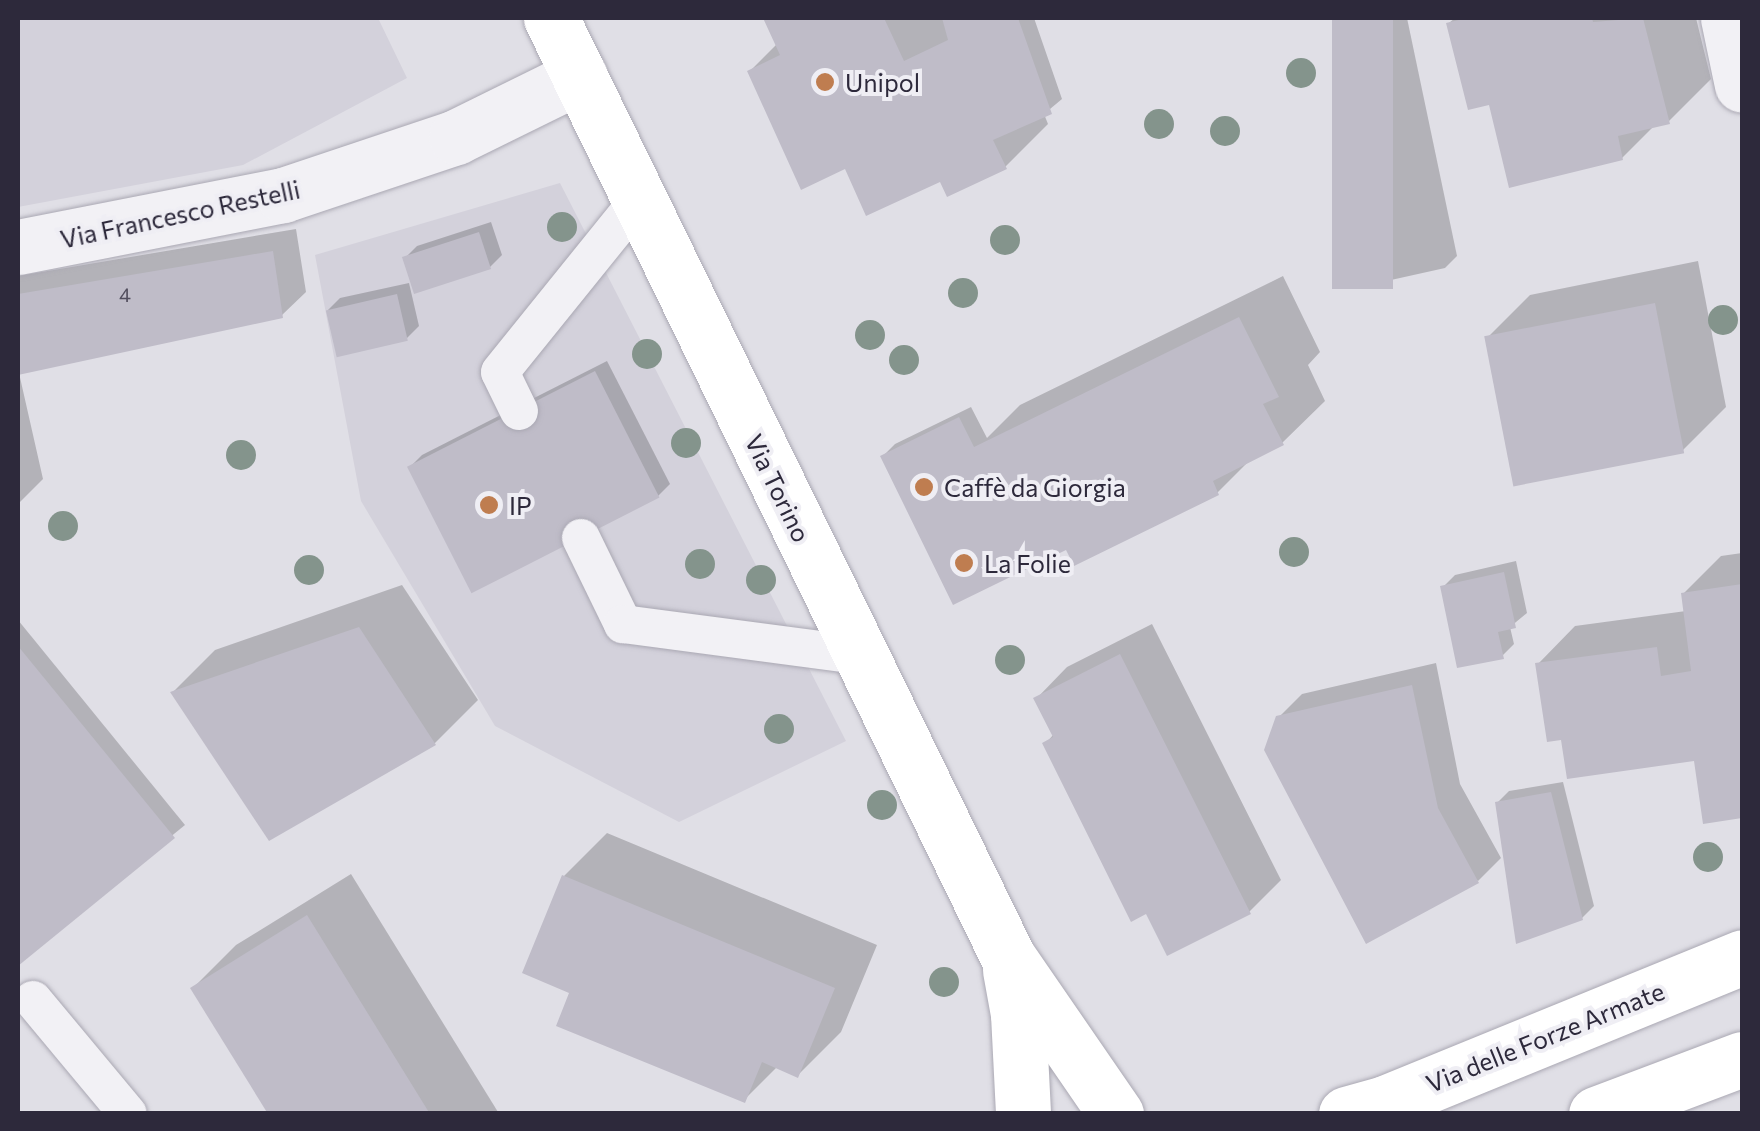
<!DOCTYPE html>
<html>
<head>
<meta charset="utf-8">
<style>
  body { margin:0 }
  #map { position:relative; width:1760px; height:1131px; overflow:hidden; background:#e0dfe6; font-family:Commissioner,sans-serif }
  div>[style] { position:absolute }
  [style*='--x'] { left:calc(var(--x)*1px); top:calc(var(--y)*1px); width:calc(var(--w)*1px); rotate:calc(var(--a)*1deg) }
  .built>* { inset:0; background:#d3d1db }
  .shadow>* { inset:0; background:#0003 }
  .building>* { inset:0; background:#bfbcc8; transform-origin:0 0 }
  .roads { filter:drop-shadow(0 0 2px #aaa8b3) drop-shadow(0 0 2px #aaa8b3) }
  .lane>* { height:38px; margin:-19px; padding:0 19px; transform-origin:19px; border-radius:19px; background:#f2f1f5 }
  .street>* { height:55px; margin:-27.5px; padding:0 27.5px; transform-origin:27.5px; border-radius:27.5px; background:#f2f1f5 }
  .secondary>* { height:55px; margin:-27.5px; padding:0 27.5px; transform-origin:27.5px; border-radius:27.5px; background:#fff }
  .trees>* { width:30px; height:30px; margin:-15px; border-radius:50%; background:#84948c }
  .dots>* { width:28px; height:28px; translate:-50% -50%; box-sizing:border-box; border:5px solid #efeef4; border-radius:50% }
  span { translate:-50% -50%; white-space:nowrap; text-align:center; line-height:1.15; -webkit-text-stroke:8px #efeef4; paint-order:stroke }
  .number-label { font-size:20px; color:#524e5e }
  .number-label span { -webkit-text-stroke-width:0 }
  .poi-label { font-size:25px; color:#2d293b }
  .left { translate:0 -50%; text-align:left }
  .street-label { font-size:25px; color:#2d293b }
  .frame { position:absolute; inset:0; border:20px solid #2d293b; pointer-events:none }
</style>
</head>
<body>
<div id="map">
  <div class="built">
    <i style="clip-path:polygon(18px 18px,378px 18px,407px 78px,243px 165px,18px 207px)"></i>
    <i style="clip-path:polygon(560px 183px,846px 741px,679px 822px,495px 726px,361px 501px,315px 255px)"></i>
  </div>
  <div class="shadow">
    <i style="clip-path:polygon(766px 18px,1034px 18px,1062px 99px,1044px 114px,1048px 124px,1005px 167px,941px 178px,846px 166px,750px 71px,778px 43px)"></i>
    <i style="clip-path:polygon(1335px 18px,1407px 18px,1457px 256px,1445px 268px,1391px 280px)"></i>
    <i style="clip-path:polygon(1455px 18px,1696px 18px,1711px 79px,1668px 122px,1655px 125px,1622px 158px,1490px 102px,1449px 23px)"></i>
    <i style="clip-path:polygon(491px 222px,502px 255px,490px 267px,405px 258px,417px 246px)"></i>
    <i style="clip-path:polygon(296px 229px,306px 292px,282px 315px,19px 373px,43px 479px,18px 504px,18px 276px)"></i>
    <i style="clip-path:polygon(1698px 261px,1726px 407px,1683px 450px,1487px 338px,1530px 295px)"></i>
    <i style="clip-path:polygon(1283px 276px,1320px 352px,1308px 365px,1325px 401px,1282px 443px,1252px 458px,1217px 493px,1068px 546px,883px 456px,895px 444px,971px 407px,987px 438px,1020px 405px)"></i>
    <i style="clip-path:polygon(409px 283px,419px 326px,407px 338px,328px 310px,340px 298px)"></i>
    <i style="clip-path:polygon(607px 361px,670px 484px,658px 496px,410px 467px,422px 455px)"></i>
    <i style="clip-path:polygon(1742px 553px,1742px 816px,1706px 821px,1696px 758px,1563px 738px,1538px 664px,1575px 626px,1686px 611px,1683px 594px,1721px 556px)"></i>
    <i style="clip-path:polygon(1516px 561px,1527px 613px,1510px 627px,1514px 644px,1502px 656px,1443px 587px,1455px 575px)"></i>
    <i style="clip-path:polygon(402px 585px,478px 700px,435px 743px,270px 838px,173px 692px,215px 650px)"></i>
    <i style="clip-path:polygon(18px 620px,185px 825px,18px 961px)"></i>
    <i style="clip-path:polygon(1152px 624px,1281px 880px,1249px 912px,1148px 910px,1045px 744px,1054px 734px,1036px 699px,1067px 667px)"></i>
    <i style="clip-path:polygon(1436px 663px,1460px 784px,1501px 858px,1478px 881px,1278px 718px,1302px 694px)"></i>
    <i style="clip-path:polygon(1563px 782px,1594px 906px,1582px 918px,1497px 803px,1509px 791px)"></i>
    <i style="clip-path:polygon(607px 833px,877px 945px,841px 1032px,798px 1075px,778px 1066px,744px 1100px,572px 991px,564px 876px)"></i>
    <i style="clip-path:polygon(351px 874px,498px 1112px,497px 1114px,271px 1114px,193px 988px,236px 945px)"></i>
  </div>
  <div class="building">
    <i style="clip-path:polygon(763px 18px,884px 18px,904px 61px,948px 40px,942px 18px,1018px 18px,1052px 114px,993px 140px,1007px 169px,947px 197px,940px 182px,866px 216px,845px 169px,801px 190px,747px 71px,780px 55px)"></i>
    <i style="left:1332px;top:18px;width:61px;height:271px"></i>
    <i style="clip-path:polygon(1467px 18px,1592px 18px,1593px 22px,1643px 18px,1670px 124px,1618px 136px,1623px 160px,1509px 188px,1489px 105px,1468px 110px,1446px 23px)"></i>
    <i style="left:479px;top:232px;width:39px;height:81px;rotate:72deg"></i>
    <i style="clip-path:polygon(273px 251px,283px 318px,18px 375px,18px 294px)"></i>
    <i style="left:397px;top:294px;width:48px;height:73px;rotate:77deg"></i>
    <i style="left:1655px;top:303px;width:153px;height:174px;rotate:79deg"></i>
    <i style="clip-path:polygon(1239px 317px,1279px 397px,1263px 404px,1284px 445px,1213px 481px,1219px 495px,1074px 566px,1066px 550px,953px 605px,880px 456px,959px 417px,974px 447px)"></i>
    <i style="left:595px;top:371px;width:142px;height:211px;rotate:63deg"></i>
    <i style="clip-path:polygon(1504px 572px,1516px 628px,1498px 632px,1504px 659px,1457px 668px,1440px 586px)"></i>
    <i style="clip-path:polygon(1742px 584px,1742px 818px,1703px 824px,1694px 761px,1567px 779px,1561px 740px,1547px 742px,1535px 663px,1657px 647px,1661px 676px,1691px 671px,1681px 593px)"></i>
    <i style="clip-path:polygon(359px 627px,436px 745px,269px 841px,170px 692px)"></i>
    <i style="clip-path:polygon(18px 646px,175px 838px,18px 966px)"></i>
    <i style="clip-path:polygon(1120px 654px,1251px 914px,1167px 956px,1146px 914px,1131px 922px,1042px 743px,1053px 737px,1033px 698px)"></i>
    <i style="clip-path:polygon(1412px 685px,1438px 808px,1479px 883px,1366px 944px,1264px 750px,1276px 716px)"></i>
    <i style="clip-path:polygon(1551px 792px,1583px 920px,1516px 944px,1495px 802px)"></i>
    <i style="clip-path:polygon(562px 875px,835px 988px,798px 1078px,762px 1062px,745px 1103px,556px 1026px,569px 993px,522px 973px)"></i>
    <i style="clip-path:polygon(307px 915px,430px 1114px,268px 1114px,190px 988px)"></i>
  </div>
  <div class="roads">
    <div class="lane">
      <i style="--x:519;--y:411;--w:43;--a:-116"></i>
      <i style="--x:500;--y:372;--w:220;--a:-51.1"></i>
      <i style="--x:581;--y:538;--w:96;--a:64"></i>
      <i style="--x:623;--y:624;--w:238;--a:7.5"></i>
      <i style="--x:33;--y:1000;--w:148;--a:50.2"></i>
    </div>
    <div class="street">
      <i style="--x:1728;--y:18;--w:68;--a:78.2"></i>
      <i style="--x:18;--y:247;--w:270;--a:-11.1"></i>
      <i style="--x:283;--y:195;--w:182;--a:-18.5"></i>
      <i style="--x:456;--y:137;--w:138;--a:-26.2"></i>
    </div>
    <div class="secondary">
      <i style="--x:551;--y:18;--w:1044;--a:64.05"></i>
      <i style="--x:1008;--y:957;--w:191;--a:55.5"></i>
      <i style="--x:1010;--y:970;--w:45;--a:79.7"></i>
      <i style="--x:1018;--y:1014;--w:100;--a:87.1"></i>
      <i style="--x:1346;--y:1114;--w:41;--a:-15.8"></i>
      <i style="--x:1385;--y:1103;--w:386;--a:-22.2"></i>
      <i style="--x:1596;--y:1114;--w:156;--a:-20.6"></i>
    </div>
  </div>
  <div class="trees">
    <i style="left:1301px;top:73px"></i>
    <i style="left:1159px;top:124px"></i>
    <i style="left:1225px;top:131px"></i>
    <i style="left:562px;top:227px"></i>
    <i style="left:1005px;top:240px"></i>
    <i style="left:963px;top:293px"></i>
    <i style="left:1723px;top:320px"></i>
    <i style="left:870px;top:335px"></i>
    <i style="left:647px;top:354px"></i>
    <i style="left:904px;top:360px"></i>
    <i style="left:686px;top:443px"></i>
    <i style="left:241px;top:455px"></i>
    <i style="left:63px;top:526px"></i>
    <i style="left:1294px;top:552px"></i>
    <i style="left:700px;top:564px"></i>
    <i style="left:309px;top:570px"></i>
    <i style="left:761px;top:580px"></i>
    <i style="left:1010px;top:660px"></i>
    <i style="left:779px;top:729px"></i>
    <i style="left:882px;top:805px"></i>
    <i style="left:1708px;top:857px"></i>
    <i style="left:944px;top:982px"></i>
  </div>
  <div class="dots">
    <i style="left:825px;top:82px;background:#bf7d50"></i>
    <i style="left:924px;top:487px;background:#bf7d50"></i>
    <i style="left:489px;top:505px;background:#bf7d50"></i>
    <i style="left:964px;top:563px;background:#bf7d50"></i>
  </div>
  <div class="number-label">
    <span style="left:125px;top:294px">4</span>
  </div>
  <div class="poi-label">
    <span class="left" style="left:845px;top:82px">Unipol</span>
    <span class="left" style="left:944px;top:487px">Caffè da Giorgia</span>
    <span class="left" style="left:509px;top:505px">IP</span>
    <span class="left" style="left:984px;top:563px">La Folie</span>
  </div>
  <div class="street-label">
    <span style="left:180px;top:214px;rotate:-12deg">Via Francesco Restelli</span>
    <span style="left:778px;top:488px;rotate:64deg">Via Torino</span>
    <span style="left:1545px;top:1037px;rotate:-22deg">Via delle Forze Armate</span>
  </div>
  <div class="frame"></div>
</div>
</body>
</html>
